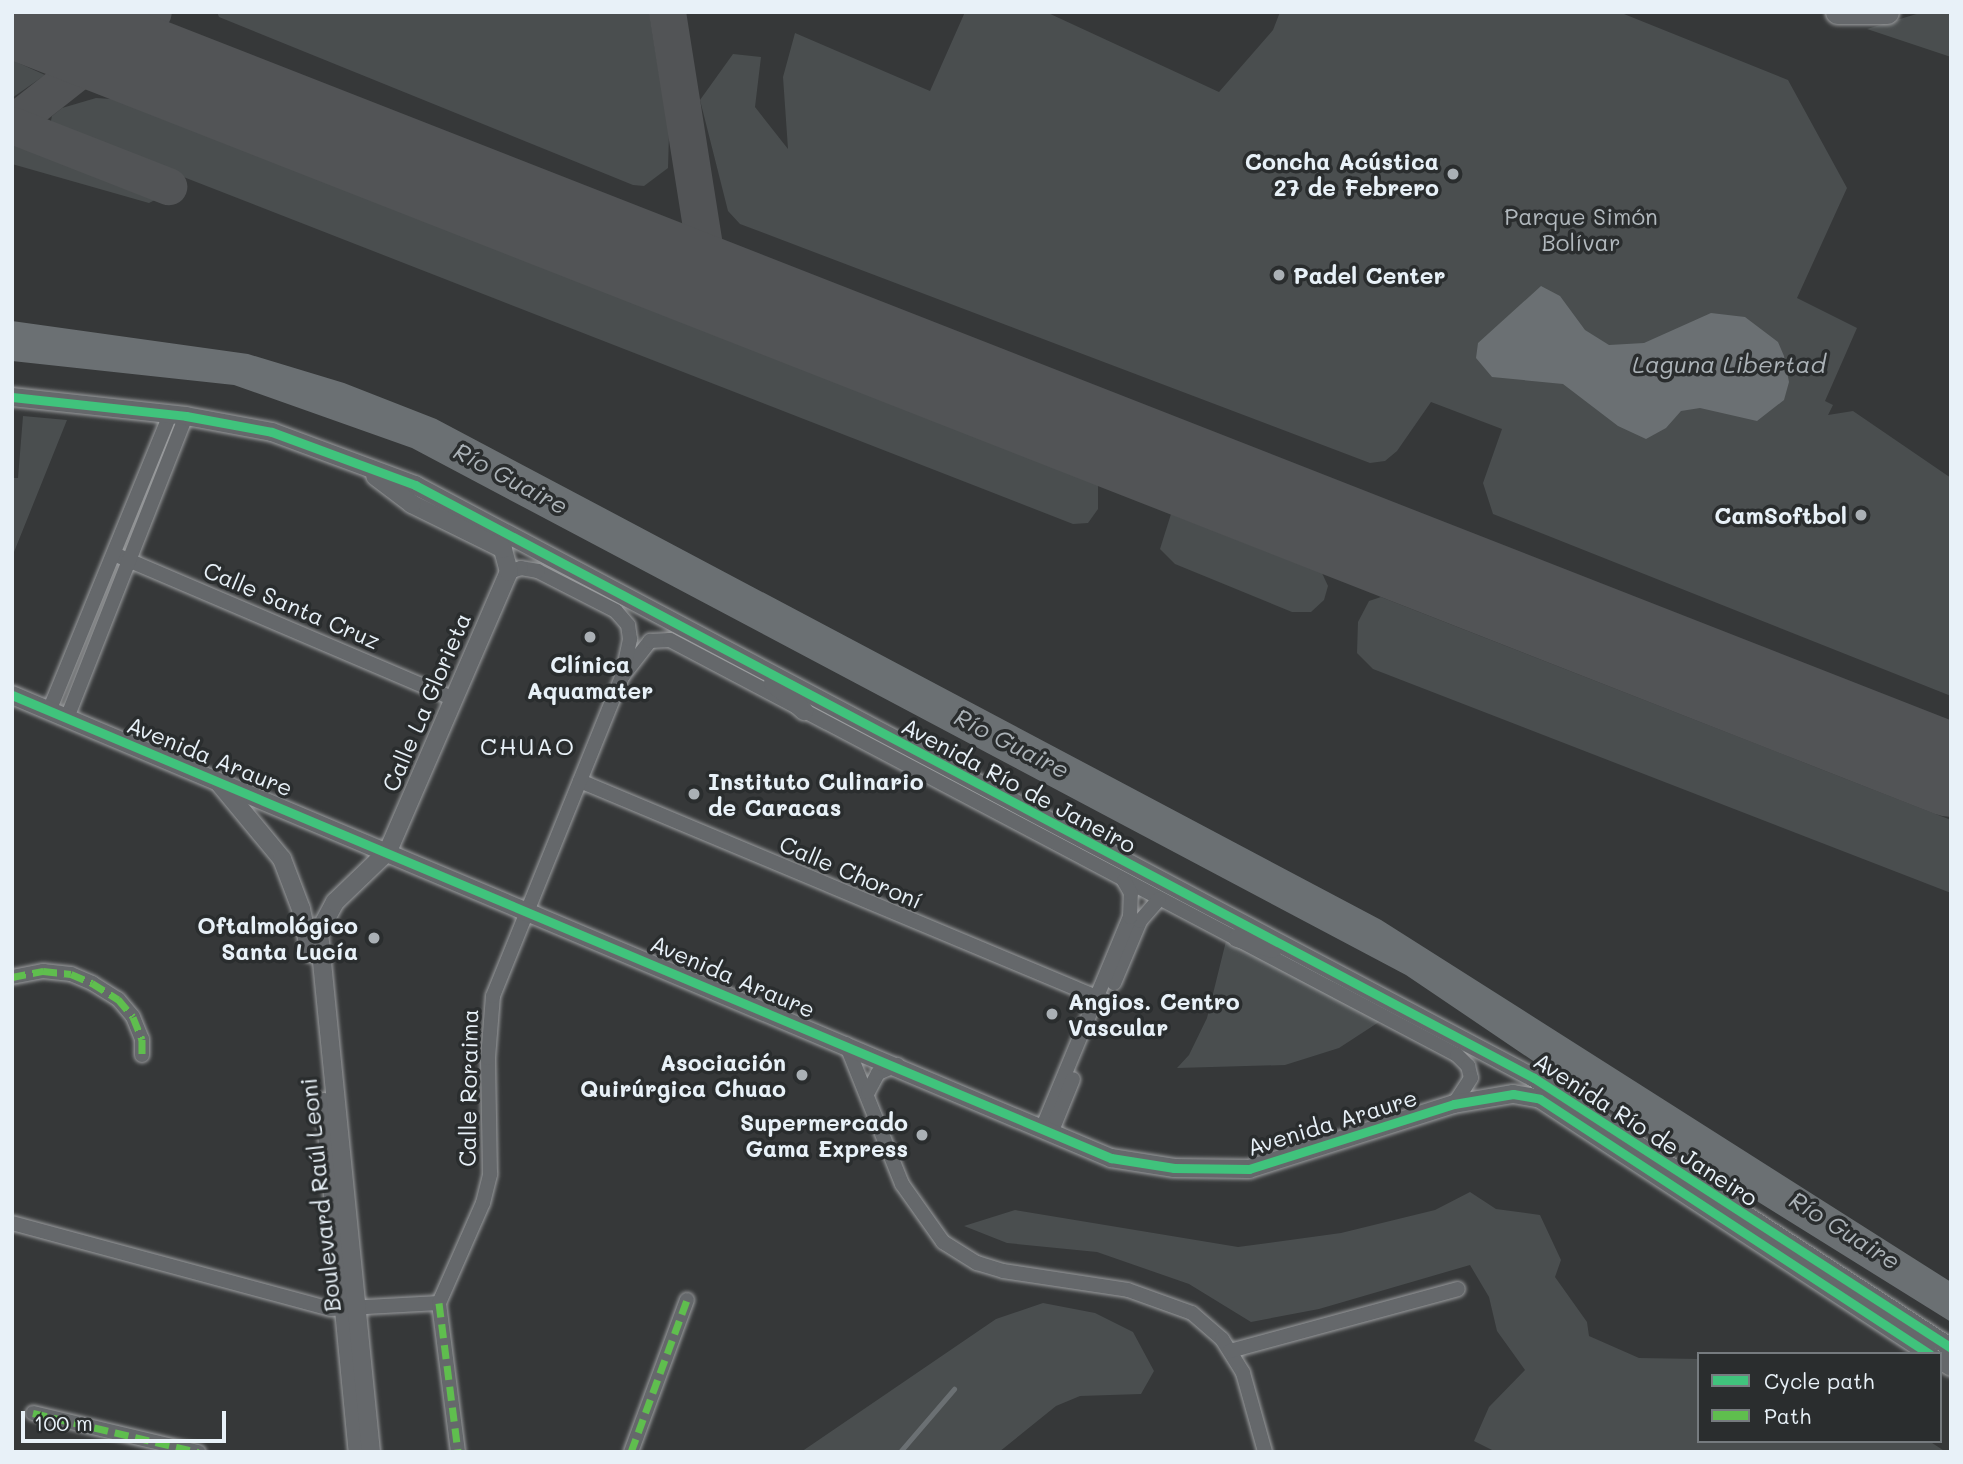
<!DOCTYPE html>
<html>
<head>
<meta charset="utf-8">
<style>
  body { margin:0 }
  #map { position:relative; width:1963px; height:1464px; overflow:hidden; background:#363839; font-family:Mali,sans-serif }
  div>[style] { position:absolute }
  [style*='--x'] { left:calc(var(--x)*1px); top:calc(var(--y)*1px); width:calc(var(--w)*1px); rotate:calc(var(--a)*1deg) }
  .green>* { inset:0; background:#4a4e4f }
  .water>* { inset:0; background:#6b7073 }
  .stream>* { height:4.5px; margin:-2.25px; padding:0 2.25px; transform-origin:2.25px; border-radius:2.25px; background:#6b7073 }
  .taxiway>* { height:37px; margin:-18.5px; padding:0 18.5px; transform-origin:18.5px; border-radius:18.5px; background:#525456 }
  .runway>* { height:93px; margin:-46.5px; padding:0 46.5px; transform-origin:46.5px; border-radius:46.5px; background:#525456 }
  .roads { filter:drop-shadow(0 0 2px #9b9d9f) drop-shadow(0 0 2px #9b9d9f) }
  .minor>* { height:14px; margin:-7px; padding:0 7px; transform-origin:7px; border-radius:7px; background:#65686b }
  .tertiary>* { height:18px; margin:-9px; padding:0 9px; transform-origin:9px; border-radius:9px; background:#65686b }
  .motorway>* { height:24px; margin:-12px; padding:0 12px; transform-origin:12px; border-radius:12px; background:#65686b }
  .quiet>* { height:7px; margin-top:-3.5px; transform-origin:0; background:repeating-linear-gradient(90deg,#5fbe4e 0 14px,transparent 0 21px) }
  .cycleway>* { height:9px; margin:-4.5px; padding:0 4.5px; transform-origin:4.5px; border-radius:4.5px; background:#40c37c }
  .dots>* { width:19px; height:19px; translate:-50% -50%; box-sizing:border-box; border:4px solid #2a2d2e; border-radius:50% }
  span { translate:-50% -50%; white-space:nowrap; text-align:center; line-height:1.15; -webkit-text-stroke:7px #2a2d2e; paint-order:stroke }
  .poi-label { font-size:23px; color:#e8f1f8; font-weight:700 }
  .right { translate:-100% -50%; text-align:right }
  .left { translate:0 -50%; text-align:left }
  .park-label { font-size:23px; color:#b2b9be }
  .street-label { font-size:23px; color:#e8f1f8 }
  .water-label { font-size:24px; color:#acb3b8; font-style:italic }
  .neighbourhood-label { font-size:24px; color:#e8f1f8; letter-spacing:2px }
  .frame { position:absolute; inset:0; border:14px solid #e8f1f8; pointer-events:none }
  .legend { position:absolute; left:1697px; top:1352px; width:245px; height:91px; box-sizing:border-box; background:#2a2d2e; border:2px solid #767b7f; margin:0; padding:9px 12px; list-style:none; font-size:21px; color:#e8f1f8 }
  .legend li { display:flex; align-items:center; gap:14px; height:35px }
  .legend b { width:35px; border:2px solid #767b7f }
  .scale { position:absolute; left:21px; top:1411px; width:205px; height:32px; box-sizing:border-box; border:4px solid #e8f1f8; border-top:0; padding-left:9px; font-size:21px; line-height:24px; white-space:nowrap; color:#e8f1f8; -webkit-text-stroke:5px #2a2d2e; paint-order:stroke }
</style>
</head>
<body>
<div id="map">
  <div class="green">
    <i style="clip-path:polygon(217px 12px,649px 12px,669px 134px,668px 168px,644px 186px,633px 185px,219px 17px)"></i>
    <i style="clip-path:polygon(965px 12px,1046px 12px,1219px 92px,1273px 30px,1280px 12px,1619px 12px,1788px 80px,1847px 188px,1797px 298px,1857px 328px,1825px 401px,1833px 405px,1828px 415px,1853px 411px,1951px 478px,1951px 696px,1493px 514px,1483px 483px,1502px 429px,1431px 402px,1397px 451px,1385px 461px,1370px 463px,740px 224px,728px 211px,700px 100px,733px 54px,761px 57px,755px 107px,788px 149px,783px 77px,795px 33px,930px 91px)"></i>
    <i style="clip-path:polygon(1923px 12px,1951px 12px,1951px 57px,1867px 29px)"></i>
    <i style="clip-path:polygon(12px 60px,45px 75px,12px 98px)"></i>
    <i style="clip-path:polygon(96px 98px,112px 99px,1098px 485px,1098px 509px,1088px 523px,1073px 524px,50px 125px,52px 116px,62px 108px)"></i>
    <i style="clip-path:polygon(12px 139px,151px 194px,155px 200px,149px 203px,12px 164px)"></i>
    <i style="clip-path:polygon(23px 416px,67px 420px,12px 557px,12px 478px,18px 478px)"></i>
    <i style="clip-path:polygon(1171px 514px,1322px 573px,1328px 586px,1324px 600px,1311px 612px,1292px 612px,1175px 564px,1160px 549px)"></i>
    <i style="clip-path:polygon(1381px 597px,1951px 820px,1951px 893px,1373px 669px,1357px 653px,1358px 622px,1369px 601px)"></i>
    <i style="clip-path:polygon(1227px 937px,1382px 1020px,1339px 1048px,1285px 1065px,1177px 1068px,1189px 1055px,1207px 1018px)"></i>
    <i style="clip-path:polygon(1470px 1192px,1496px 1209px,1540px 1215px,1561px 1260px,1555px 1277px,1587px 1322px,1589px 1336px,1639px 1358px,1699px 1359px,1699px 1441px,1929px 1441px,1946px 1452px,1496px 1452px,1474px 1441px,1489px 1407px,1525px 1370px,1497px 1331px,1489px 1297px,1470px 1265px,1319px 1309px,1251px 1322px,1189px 1284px,1097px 1252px,1007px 1243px,964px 1226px,1015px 1210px,1238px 1247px,1341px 1233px,1435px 1210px)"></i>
    <i style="clip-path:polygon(1043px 1303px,1095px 1313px,1133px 1332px,1154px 1371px,1141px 1394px,1080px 1396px,1056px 1406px,999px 1452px,801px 1452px,996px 1319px)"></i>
  </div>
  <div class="water">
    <i style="clip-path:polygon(1541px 286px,1560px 296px,1585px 330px,1609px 345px,1644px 343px,1711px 313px,1745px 317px,1778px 342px,1784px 356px,1789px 382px,1784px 400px,1757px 421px,1700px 408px,1681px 411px,1666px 428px,1646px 439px,1618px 426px,1563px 384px,1492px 377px,1476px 358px,1478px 343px)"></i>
    <i style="clip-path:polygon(12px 321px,248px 354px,344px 383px,436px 419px,1381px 920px,1951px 1282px,1951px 1322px,1548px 1071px,1406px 975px,412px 448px,234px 385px,12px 361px)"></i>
  </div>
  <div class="stream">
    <i style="--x:900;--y:1452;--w:83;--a:-49.4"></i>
  </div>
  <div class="taxiway">
    <i style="--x:667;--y:12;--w:275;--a:81"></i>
    <i style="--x:12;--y:123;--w:179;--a:-38.2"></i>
    <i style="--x:12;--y:125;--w:168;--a:21.4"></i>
  </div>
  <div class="runway">
    <i style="--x:16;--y:12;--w:2078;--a:21.39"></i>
  </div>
  <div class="roads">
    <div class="minor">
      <i style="--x:114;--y:554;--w:367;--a:23.1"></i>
      <i style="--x:622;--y:677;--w:46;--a:-52.1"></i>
      <i style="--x:650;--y:641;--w:20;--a:-3"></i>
      <i style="--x:670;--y:640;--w:890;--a:27.8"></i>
      <i style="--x:1457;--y:1055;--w:16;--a:45"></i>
      <i style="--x:1468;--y:1066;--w:12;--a:76"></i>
      <i style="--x:1471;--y:1078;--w:31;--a:123"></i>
      <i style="--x:49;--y:711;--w:321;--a:-67.8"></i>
      <i style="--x:67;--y:718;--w:325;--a:-68.5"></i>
      <i style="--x:580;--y:781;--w:570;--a:22.7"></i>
      <i style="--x:12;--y:977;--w:32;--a:-11"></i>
      <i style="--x:43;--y:971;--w:28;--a:6"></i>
      <i style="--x:71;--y:974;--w:23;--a:23"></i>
      <i style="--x:92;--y:983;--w:31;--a:32"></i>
      <i style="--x:118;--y:999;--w:23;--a:50"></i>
      <i style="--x:133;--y:1017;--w:24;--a:68"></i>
      <i style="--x:142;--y:1039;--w:16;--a:90"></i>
      <i style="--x:1114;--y:983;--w:67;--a:-67.2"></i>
      <i style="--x:1140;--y:921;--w:29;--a:-49"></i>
      <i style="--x:846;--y:1044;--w:151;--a:68.2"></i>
      <i style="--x:902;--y:1184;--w:71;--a:54.7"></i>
      <i style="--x:943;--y:1242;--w:40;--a:32"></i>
      <i style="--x:977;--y:1263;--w:27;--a:17"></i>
      <i style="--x:1003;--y:1271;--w:126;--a:8.6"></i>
      <i style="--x:1128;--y:1290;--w:68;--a:19.8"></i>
      <i style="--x:1192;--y:1313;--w:40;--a:41"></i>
      <i style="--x:1222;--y:1339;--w:40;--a:58"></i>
      <i style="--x:1243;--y:1373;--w:82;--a:74.4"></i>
      <i style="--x:868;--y:1092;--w:21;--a:-62"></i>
      <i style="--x:878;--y:1073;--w:21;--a:-23"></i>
      <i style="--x:1042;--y:1129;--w:230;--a:-67.5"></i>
      <i style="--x:1130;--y:917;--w:24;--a:-88"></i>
      <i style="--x:1131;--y:893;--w:14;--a:-120"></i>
      <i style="--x:1051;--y:1133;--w:58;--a:-67.8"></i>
      <i style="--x:12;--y:1223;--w:329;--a:15.1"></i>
      <i style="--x:330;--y:1309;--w:109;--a:-3.2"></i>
      <i style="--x:1230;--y:1351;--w:236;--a:-15.2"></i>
      <i style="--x:33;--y:1413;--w:170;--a:13.3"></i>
      <i style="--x:458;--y:1452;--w:150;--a:-97.3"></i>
      <i style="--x:439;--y:1303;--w:109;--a:-66.3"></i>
      <i style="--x:483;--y:1203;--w:30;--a:-76"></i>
      <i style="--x:490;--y:1174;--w:116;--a:-91"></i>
      <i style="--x:488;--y:1058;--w:62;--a:-85.4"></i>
      <i style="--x:493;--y:996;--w:344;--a:-68"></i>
      <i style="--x:622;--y:677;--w:39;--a:-78"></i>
      <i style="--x:630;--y:639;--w:14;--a:-98"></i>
      <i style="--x:628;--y:625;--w:18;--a:-131"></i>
      <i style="--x:616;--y:611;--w:88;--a:-152.9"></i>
      <i style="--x:538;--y:571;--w:17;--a:-170"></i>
      <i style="--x:521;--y:568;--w:13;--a:162"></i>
      <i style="--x:631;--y:1452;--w:162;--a:-69.8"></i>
    </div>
    <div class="tertiary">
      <i style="--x:12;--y:397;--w:175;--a:6.2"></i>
      <i style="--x:186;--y:416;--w:87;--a:10.5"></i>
      <i style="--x:272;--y:432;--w:153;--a:20.3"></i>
      <i style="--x:415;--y:485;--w:1266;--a:27.92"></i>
      <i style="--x:1534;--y:1078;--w:497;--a:32.9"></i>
      <i style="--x:773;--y:683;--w:42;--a:42.1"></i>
      <i style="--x:12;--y:695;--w:1193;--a:22.85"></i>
      <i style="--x:1111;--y:1158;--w:64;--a:9"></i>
      <i style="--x:1174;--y:1168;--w:75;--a:0.8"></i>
      <i style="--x:1249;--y:1169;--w:215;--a:-17.6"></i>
      <i style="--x:1454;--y:1104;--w:60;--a:-9.6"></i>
      <i style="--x:1513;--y:1094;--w:27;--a:10"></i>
      <i style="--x:1540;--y:1099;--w:466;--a:33.2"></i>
      <i style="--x:220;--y:784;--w:97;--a:50.4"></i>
      <i style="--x:282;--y:859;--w:53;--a:69.2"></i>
      <i style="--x:301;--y:909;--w:45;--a:78.4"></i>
      <i style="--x:1237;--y:938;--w:37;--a:17"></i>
      <i style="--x:324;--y:1102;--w:352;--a:84.5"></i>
      <i style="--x:1940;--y:1360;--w:13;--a:32"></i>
      <i style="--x:371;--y:1452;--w:523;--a:-95.71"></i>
      <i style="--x:319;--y:932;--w:34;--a:-62"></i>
      <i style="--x:335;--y:902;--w:74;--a:-43.9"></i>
      <i style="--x:388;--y:851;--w:304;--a:-66.6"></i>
      <i style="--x:509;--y:572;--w:24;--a:-105"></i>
      <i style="--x:503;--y:549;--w:102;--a:-153.7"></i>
      <i style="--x:412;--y:504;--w:46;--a:-142.9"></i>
    </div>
    <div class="motorway">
      <i style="--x:1838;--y:12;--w:49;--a:0"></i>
    </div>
  </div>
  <div class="quiet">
    <i style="--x:12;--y:977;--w:32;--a:-11"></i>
    <i style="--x:43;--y:971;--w:28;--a:6"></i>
    <i style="--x:71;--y:974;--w:23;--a:23"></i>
    <i style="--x:92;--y:983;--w:31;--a:32"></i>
    <i style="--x:118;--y:999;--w:23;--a:50"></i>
    <i style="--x:133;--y:1017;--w:24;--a:68"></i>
    <i style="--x:142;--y:1039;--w:16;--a:90"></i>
    <i style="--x:439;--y:1303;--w:150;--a:82.7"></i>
    <i style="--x:33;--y:1413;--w:170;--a:13.3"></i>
    <i style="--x:631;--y:1452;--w:162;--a:-69.8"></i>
  </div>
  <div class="cycleway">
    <i style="--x:12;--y:397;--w:175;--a:6.2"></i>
    <i style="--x:186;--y:416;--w:87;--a:10.5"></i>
    <i style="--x:272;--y:432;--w:153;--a:20.3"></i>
    <i style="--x:415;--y:485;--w:1266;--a:27.92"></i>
    <i style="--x:1534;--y:1078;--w:497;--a:32.9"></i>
    <i style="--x:12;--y:695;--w:1193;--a:22.85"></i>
    <i style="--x:1111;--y:1158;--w:64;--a:9"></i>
    <i style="--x:1174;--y:1168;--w:75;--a:0.8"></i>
    <i style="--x:1249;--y:1169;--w:215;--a:-17.6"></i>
    <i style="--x:1454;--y:1104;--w:60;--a:-9.6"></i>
    <i style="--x:1513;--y:1094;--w:27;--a:10"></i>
    <i style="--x:1540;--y:1099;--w:466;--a:33.2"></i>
  </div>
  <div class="dots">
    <i style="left:1453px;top:174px;background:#aab0b5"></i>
    <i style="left:1279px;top:275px;background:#aab0b5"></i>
    <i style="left:1861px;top:515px;background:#aab0b5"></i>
    <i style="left:590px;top:637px;background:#aab0b5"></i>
    <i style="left:694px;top:794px;background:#aab0b5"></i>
    <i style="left:374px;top:938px;background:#aab0b5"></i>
    <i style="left:1052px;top:1014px;background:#aab0b5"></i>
    <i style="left:802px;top:1075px;background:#aab0b5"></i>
    <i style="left:922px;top:1135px;background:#aab0b5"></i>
  </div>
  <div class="poi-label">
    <span class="right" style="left:1439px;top:174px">Concha Acústica<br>27 de Febrero</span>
    <span class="left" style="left:1293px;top:275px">Padel Center</span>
    <span class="right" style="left:1847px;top:515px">CamSoftbol</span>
    <span style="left:590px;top:677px">Clínica<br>Aquamater</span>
    <span class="left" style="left:708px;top:794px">Instituto Culinario<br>de Caracas</span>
    <span class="right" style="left:358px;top:938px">Oftalmológico<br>Santa Lucía</span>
    <span class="left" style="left:1068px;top:1014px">Angios. Centro<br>Vascular</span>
    <span class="right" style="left:786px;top:1075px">Asociación<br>Quirúrgica Chuao</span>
    <span class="right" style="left:908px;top:1135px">Supermercado<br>Gama Express</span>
  </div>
  <div class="park-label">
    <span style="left:1581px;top:229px">Parque Simón<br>Bolívar</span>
  </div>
  <div class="street-label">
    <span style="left:292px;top:605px;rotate:23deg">Calle Santa Cruz</span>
    <span style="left:426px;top:702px;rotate:-67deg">Calle La Glorieta</span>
    <span style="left:210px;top:756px;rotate:22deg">Avenida Araure</span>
    <span style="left:1019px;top:785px;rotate:28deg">Avenida Río de Janeiro</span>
    <span style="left:851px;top:872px;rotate:23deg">Calle Choroní</span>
    <span style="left:733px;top:976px;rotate:23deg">Avenida Araure</span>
    <span style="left:468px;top:1088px;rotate:-89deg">Calle Roraima</span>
    <span style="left:1332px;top:1122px;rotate:-17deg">Avenida Araure</span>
    <span style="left:1646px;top:1129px;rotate:33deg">Avenida Río de Janeiro</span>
    <span style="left:320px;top:1195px;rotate:-96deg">Boulevard Raúl Leoni</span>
  </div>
  <div class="water-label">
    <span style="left:1729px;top:364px">Laguna Libertad</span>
    <span style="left:511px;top:478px;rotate:28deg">Río Guaire</span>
    <span style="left:1012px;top:743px;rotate:27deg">Río Guaire</span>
    <span style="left:1845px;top:1230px;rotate:32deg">Río Guaire</span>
  </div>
  <div class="neighbourhood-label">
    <span style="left:528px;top:746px">CHUAO</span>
  </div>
  <div class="frame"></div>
  <ul class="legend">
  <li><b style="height:9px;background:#40c37c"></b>Cycle path</li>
  <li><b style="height:9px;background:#5fbe4e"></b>Path</li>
  </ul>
  <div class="scale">100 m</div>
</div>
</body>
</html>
